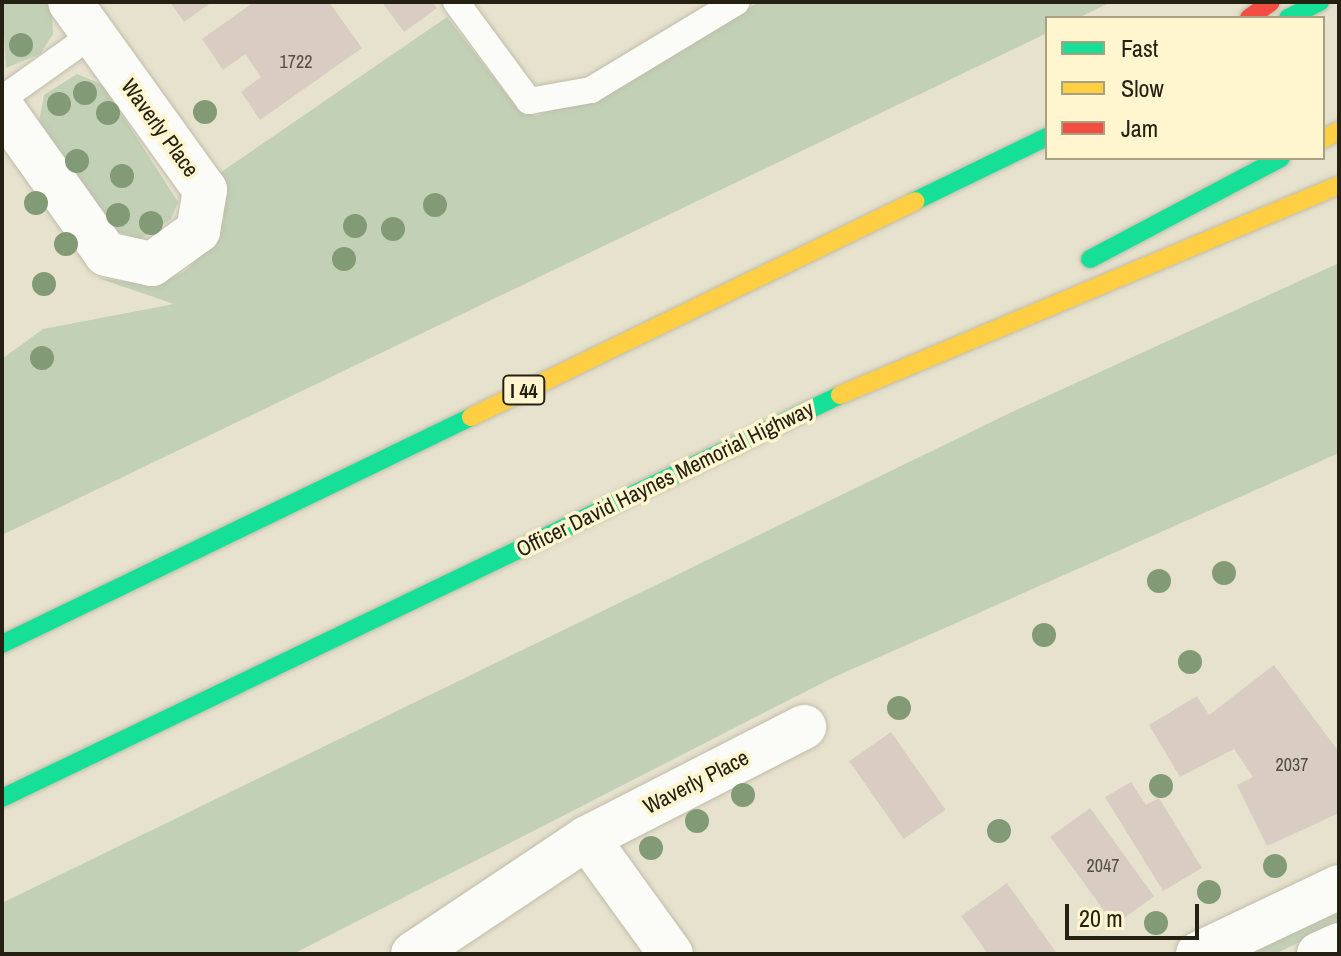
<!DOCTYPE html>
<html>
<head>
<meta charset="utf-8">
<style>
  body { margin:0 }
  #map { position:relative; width:1341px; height:956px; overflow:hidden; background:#e7e2cd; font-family:"Archivo Narrow",sans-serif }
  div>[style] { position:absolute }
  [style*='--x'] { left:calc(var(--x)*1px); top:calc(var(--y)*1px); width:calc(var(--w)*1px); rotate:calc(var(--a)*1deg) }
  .green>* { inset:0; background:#c2d0b5 }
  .building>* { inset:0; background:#d9cdc3; transform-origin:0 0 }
  .roads { filter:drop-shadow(0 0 2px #bfbcab) drop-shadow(0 0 2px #bfbcab) }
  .lane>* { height:26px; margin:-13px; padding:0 13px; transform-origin:13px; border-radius:13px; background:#fbfbf8 }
  .street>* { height:44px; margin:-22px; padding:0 22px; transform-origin:22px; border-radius:22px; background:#fbfbf8 }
  .fast>* { height:18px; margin:-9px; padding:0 9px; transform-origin:9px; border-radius:9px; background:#16e098 }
  .slow>* { height:18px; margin:-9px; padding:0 9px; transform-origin:9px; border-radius:9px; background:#ffcf43 }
  .jam>* { height:18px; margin:-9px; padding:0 9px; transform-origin:9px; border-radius:9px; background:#f24e42 }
  .trees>* { width:24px; height:24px; margin:-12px; border-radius:50%; background:#829b76 }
  span { translate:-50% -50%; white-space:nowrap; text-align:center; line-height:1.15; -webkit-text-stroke:7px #fff5cf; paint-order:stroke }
  .number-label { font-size:18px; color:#544e41 }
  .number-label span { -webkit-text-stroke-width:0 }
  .shield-label span { padding:2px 6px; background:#fff5cf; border:2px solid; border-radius:6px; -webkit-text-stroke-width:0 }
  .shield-label { font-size:20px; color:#242012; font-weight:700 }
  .street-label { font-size:22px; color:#242012 }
  .frame { position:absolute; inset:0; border:4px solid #242012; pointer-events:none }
  .legend { position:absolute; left:1045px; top:16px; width:280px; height:144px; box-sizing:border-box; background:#fff5cf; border:2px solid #a7a083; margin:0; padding:10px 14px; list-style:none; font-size:24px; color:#242012 }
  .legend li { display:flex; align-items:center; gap:16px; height:40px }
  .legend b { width:40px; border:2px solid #a7a083 }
  .scale { position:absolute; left:1065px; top:904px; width:134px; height:36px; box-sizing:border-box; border:4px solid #242012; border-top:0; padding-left:10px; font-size:24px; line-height:28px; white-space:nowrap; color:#242012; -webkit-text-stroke:6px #fff5cf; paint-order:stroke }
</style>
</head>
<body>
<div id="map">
  <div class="green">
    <i style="clip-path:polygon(2px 2px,46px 2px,52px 11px,53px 34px,40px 54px,6px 68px)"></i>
    <i style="clip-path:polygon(759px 2px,1111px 2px,1078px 18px,1047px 18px,1047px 33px,2px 535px,2px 359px,43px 329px,174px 304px,98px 278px,156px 286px,185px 271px,211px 247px,224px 219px,214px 177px,447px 17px,518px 109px,535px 116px,611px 89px)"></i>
    <i style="clip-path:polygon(77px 74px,103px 85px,178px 202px,171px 219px,139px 240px,110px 228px,38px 127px,44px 95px)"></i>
    <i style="clip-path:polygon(1339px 263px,1339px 453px,832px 678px,293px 954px,2px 954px,2px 903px,1012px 412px)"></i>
    <i style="clip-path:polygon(1339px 910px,1339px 923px,1275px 954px,1245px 954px)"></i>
  </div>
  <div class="building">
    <i style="clip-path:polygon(170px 2px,212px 2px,184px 22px)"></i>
    <i style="clip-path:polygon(254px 2px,329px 2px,362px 48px,260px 120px,241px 92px,261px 77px,245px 54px,223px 70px,202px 39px)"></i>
    <i style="clip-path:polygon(382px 2px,432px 2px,437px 8px,404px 32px)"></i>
    <i style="clip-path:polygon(1274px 665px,1339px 752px,1339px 813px,1267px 846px,1237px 785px,1253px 777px,1234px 749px,1180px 777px,1149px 725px,1197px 696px,1209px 715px)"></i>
    <i style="left:891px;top:732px;width:95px;height:51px;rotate:55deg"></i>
    <i style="clip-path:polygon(1131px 782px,1146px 805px,1159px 798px,1202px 868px,1163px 891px,1105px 797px)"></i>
    <i style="left:1090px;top:808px;width:109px;height:49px;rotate:54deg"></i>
    <i style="clip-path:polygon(1007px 883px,1056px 952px,1053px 954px,988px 954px,961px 916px)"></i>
  </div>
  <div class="roads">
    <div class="lane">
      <i style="--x:456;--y:2;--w:123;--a:53.6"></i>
      <i style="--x:529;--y:101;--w:63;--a:-10.1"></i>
      <i style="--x:591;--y:90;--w:170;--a:-31.1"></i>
      <i style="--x:2;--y:99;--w:112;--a:-35.5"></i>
    </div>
    <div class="street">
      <i style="--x:2;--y:108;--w:179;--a:54.5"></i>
      <i style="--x:106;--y:254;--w:47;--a:12.3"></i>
      <i style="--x:152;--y:264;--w:57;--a:-35.7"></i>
      <i style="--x:198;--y:231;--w:42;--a:-80.3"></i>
      <i style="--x:205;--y:190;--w:231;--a:-125.7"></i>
      <i style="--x:587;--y:838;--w:143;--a:54.1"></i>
      <i style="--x:413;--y:954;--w:209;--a:-33.7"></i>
      <i style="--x:587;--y:838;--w:244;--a:-27.1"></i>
      <i style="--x:1198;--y:954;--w:156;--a:-25.4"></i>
      <i style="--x:1319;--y:954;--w:22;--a:-24"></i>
    </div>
    <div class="fast">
      <i style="--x:1288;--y:18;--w:36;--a:-27"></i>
      <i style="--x:915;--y:201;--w:147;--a:-25.9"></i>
      <i style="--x:1090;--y:259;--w:216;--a:-27.9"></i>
      <i style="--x:2;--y:644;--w:521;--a:-25.83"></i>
      <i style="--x:2;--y:798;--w:930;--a:-25.68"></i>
    </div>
    <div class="slow">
      <i style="--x:1323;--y:139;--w:18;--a:-27"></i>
      <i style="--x:840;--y:395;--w:541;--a:-22.82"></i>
      <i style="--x:471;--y:417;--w:494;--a:-25.9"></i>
    </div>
    <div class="jam">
      <i style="--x:1249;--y:18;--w:27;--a:-36"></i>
    </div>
  </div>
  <div class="trees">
    <i style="left:21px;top:45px"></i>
    <i style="left:85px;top:93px"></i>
    <i style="left:59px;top:104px"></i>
    <i style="left:205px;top:112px"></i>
    <i style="left:108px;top:113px"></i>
    <i style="left:77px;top:161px"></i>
    <i style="left:122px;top:176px"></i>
    <i style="left:36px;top:203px"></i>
    <i style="left:435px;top:205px"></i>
    <i style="left:118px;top:215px"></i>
    <i style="left:151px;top:223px"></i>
    <i style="left:355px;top:226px"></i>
    <i style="left:393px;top:229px"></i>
    <i style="left:66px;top:244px"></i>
    <i style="left:344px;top:259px"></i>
    <i style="left:44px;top:284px"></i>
    <i style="left:42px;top:358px"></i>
    <i style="left:1224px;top:573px"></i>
    <i style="left:1159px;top:581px"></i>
    <i style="left:1044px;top:635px"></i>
    <i style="left:1190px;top:662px"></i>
    <i style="left:899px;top:708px"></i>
    <i style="left:1161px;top:786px"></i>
    <i style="left:743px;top:795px"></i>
    <i style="left:697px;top:821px"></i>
    <i style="left:999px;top:831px"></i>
    <i style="left:651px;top:848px"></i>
    <i style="left:1275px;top:866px"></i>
    <i style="left:1209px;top:892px"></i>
    <i style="left:1156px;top:923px"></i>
  </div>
  <div class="number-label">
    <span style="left:296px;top:62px">1722</span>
    <span style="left:1292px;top:765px">2037</span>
    <span style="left:1103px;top:866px">2047</span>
  </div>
  <div class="shield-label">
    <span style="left:524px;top:390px">I 44</span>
  </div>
  <div class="street-label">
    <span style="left:160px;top:128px;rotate:54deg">Waverly Place</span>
    <span style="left:665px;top:479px;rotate:-26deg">Officer David Haynes Memorial Highway</span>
    <span style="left:696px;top:782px;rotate:-27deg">Waverly Place</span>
  </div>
  <div class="frame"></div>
  <ul class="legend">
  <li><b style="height:10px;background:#16e098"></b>Fast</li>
  <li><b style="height:10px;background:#ffcf43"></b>Slow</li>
  <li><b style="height:10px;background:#f24e42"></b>Jam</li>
  </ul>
  <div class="scale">20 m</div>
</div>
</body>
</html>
